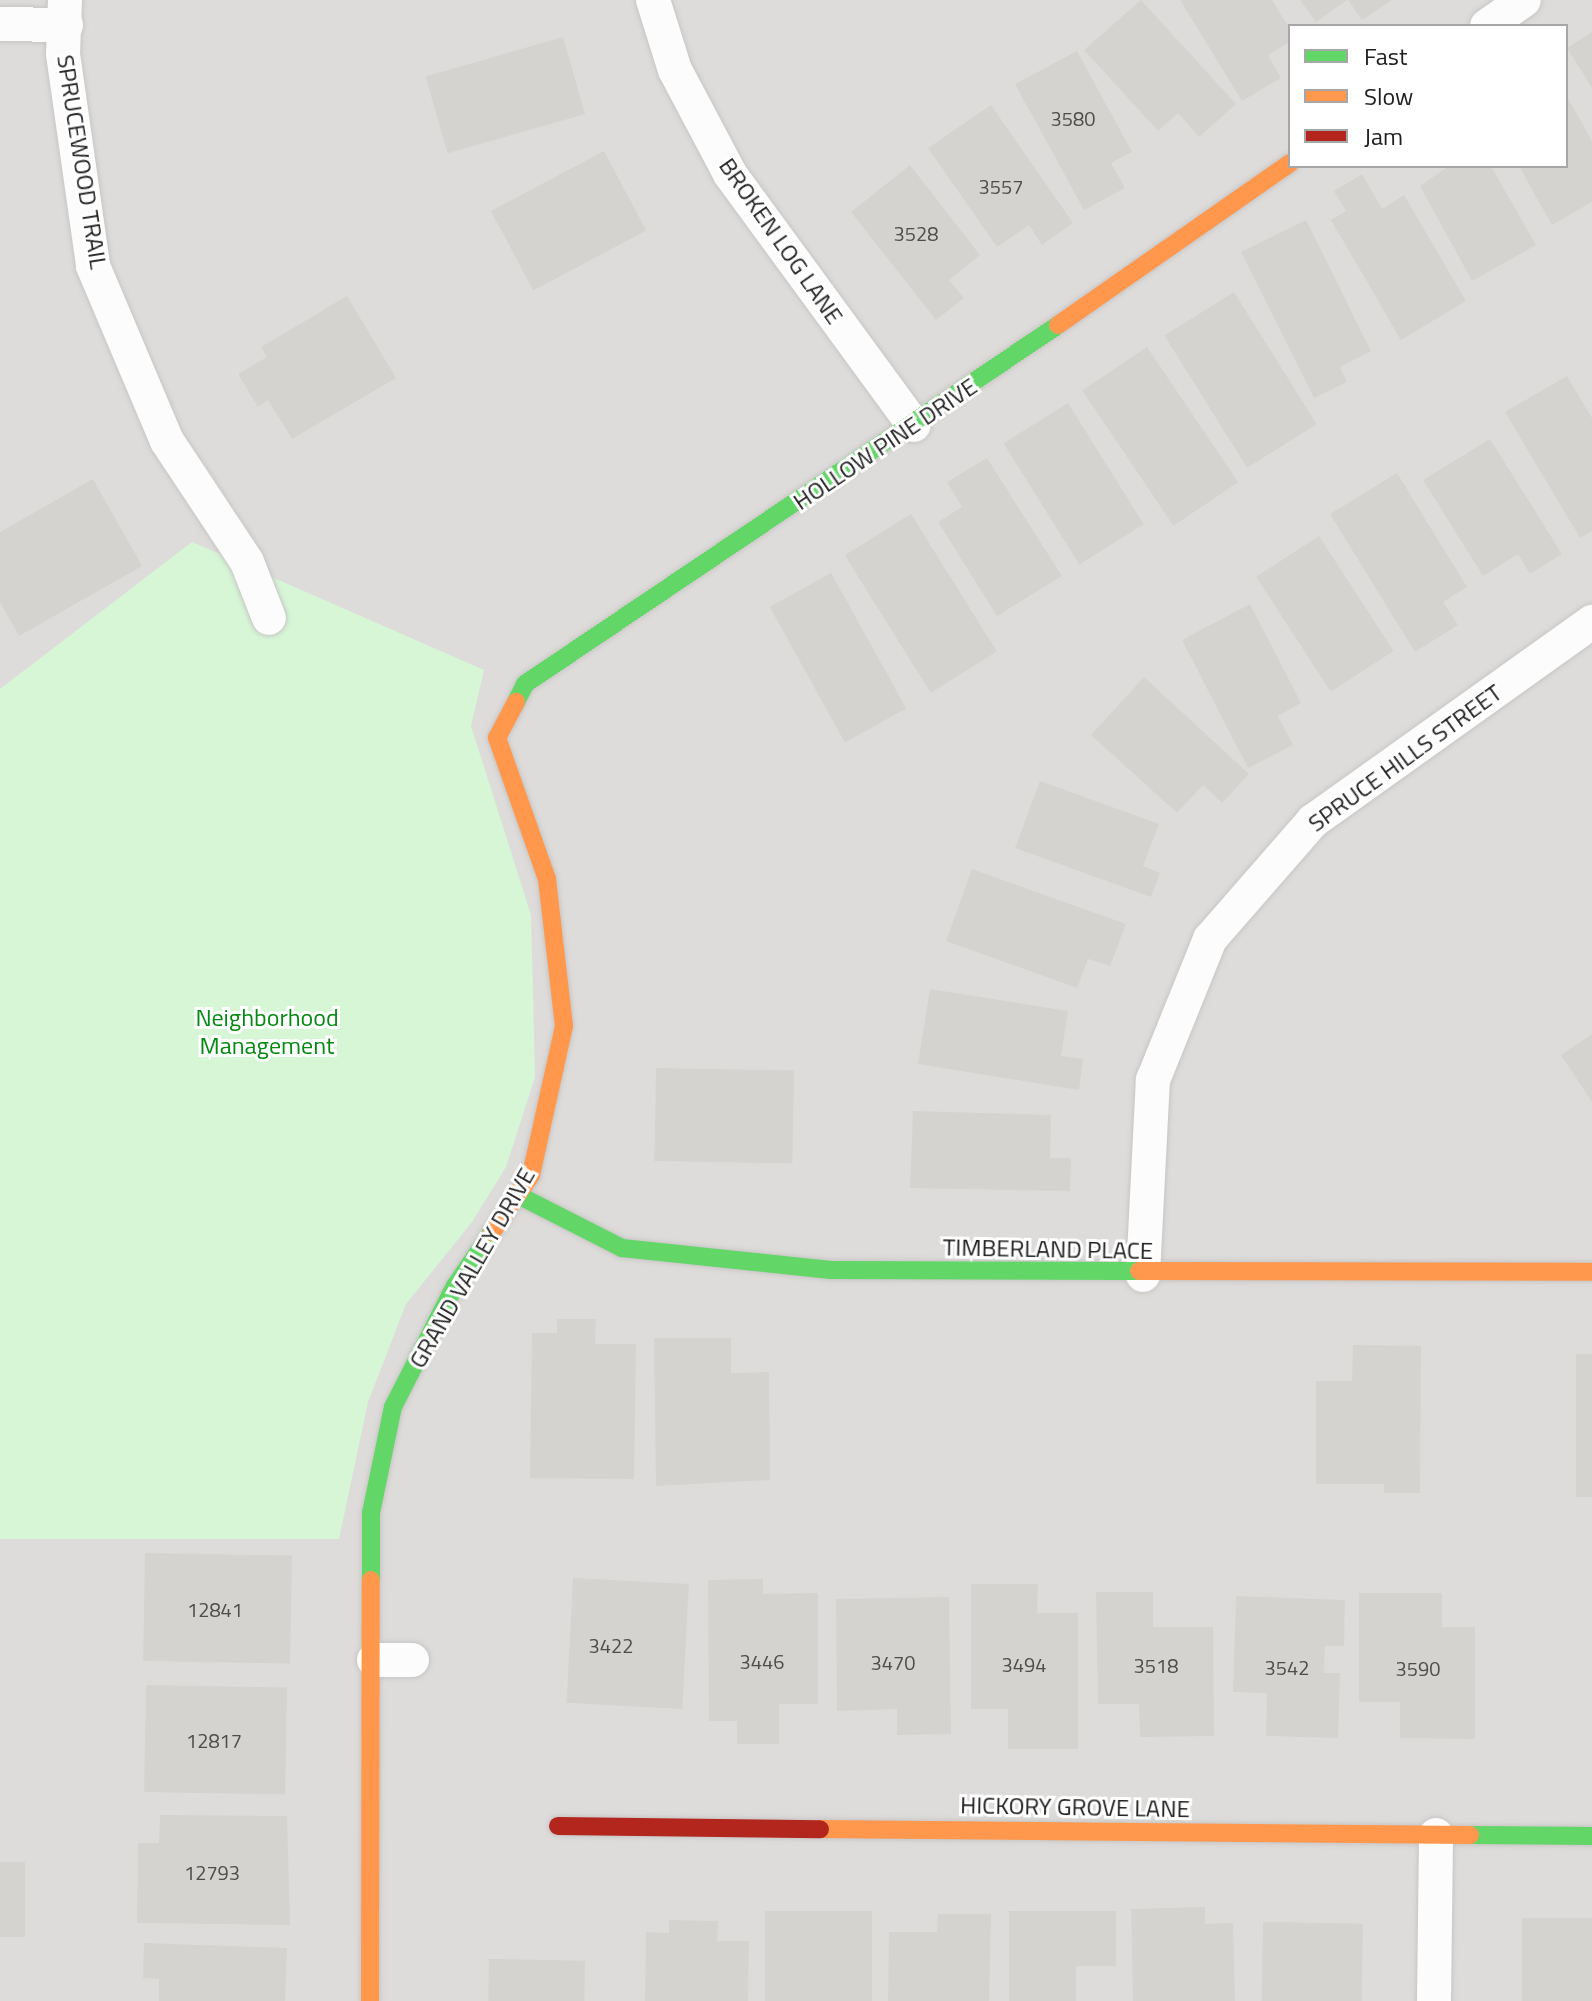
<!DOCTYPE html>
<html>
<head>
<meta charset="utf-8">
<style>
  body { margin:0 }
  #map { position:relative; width:1592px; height:2001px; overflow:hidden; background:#efede9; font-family:"Titillium Web",sans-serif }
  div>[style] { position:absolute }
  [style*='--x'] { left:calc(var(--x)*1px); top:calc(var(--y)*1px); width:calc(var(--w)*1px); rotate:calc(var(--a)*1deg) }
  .residential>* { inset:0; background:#dedcda }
  .park>* { inset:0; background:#d6f6d6 }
  .building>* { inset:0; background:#d5d3d0; transform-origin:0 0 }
  .roads { filter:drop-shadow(0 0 2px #c7c6c5) drop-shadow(0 0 2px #c7c6c5) }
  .street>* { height:34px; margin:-17px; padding:0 17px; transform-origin:17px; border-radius:17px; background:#fdfcfc }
  .fast>* { height:18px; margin:-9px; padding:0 9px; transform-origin:9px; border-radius:9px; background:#63d668 }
  .slow>* { height:18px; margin:-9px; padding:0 9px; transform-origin:9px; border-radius:9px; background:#ff974d }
  .jam>* { height:18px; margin:-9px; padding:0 9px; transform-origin:9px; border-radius:9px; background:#b3261e }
  span { translate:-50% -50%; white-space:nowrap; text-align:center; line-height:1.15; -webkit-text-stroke:6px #fff; paint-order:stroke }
  .number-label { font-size:20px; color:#4d4d4c }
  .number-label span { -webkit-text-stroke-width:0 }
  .street-label { font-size:24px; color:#202020 }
  .park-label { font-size:24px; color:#038a10 }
  .legend { position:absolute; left:1288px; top:24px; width:280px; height:144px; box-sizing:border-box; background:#fff; border:2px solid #a6a6a6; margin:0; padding:10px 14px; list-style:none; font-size:24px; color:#202020 }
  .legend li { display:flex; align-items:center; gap:16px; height:40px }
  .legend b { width:40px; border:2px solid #a6a6a6 }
</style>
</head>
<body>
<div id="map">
  <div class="residential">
    <i style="clip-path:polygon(evenodd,0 0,1592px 0,1592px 2001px,0 2001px,0 0,1290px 26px,1566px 26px,1566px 166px,1290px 166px,1290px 26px)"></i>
  </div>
  <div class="park">
    <i style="clip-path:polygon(192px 542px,484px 670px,471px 726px,531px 915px,535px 1077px,506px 1167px,472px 1222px,406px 1304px,368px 1402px,339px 1539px,0 1539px,0 689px)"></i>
  </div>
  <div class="building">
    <i style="clip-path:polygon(1141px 0,1236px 104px,1199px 137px,1178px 113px,1158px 131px,1084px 50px)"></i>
    <i style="clip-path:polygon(1180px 0,1272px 0,1290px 29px,1290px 42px,1268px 55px,1281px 78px,1242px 101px)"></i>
    <i style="clip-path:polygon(1300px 0,1347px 0,1316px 22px)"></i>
    <i style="clip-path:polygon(1348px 0,1392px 0,1362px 20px)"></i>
    <i style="clip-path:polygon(1592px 32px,1592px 88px,1567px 48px)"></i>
    <i style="left:563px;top:37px;width:80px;height:143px;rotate:74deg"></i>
    <i style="clip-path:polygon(1077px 51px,1132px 152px,1111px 163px,1125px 188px,1084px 210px,1015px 84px)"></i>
    <i style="clip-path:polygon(1566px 95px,1592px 141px,1592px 202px,1552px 225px,1519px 166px,1566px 166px)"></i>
    <i style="clip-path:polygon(991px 105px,1073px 223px,1042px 245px,1029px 225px,997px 247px,928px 148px)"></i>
    <i style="left:604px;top:151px;width:90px;height:128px;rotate:62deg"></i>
    <i style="clip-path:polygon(910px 165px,980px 255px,949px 280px,964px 298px,936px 320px,851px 212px)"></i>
    <i style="clip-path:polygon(1449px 166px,1491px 166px,1536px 245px,1472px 281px,1420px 186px)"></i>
    <i style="clip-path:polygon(1362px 174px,1382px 209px,1404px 195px,1466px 301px,1401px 340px,1331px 220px,1346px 211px,1334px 191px)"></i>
    <i style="clip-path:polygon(1306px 220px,1371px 351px,1340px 367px,1347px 382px,1314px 398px,1241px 252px)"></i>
    <i style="left:1234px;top:292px;width:156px;height:82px;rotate:58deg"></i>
    <i style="clip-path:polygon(347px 296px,396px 378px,292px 439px,268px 400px,258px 407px,238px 374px,267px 357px,261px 347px)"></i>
    <i style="left:1147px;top:347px;width:163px;height:78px;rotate:56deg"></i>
    <i style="clip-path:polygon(1567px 376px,1592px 418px,1592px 531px,1580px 538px,1505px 412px)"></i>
    <i style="left:1068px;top:403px;width:143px;height:76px;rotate:58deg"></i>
    <i style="clip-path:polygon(1490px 439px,1562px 554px,1530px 574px,1518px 554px,1483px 576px,1423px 480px)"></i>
    <i style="clip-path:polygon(987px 458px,1062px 576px,997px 616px,938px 522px,962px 507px,947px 482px)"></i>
    <i style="clip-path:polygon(1397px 473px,1467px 587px,1443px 602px,1458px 625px,1415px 652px,1330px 514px)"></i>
    <i style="clip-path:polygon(93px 479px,142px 566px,19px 636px,0 602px,0 532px)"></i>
    <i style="left:911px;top:514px;width:162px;height:78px;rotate:58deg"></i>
    <i style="left:1319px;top:536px;width:137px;height:75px;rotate:57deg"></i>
    <i style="left:831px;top:573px;width:155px;height:70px;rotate:61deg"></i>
    <i style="clip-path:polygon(1250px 604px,1301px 703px,1278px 716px,1293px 745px,1248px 768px,1182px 640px)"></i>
    <i style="clip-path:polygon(1144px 677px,1249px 774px,1222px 803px,1203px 785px,1177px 813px,1091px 735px)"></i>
    <i style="clip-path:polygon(1040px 781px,1159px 824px,1143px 866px,1160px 873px,1151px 897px,1015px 848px)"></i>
    <i style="clip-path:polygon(972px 869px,1126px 924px,1110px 966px,1088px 959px,1077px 988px,946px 941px)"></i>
    <i style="clip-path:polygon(930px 989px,1068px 1011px,1061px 1056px,1083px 1059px,1079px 1090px,918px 1064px)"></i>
    <i style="clip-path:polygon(1592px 1034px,1592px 1102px,1561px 1055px)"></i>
    <i style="left:656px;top:1068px;width:138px;height:93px;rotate:1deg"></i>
    <i style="clip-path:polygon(913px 1111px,1051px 1115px,1050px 1158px,1071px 1158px,1070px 1191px,910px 1188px)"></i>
    <i style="clip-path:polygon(557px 1319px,596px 1319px,595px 1344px,636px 1344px,634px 1479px,530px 1478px,532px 1333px,557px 1333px)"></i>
    <i style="clip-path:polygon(654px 1338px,731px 1338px,731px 1373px,769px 1372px,770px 1480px,656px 1486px)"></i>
    <i style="clip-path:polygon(1353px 1345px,1421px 1346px,1420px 1493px,1384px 1493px,1384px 1484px,1316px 1484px,1316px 1381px,1352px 1381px)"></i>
    <i style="left:1576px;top:1354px;width:16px;height:143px"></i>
    <i style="left:145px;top:1553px;width:147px;height:108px;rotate:1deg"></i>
    <i style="left:573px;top:1578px;width:116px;height:125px;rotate:3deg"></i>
    <i style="clip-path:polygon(763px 1579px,763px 1594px,818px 1593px,818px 1704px,779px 1704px,779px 1744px,737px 1744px,737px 1721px,709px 1721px,708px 1580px)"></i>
    <i style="clip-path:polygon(971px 1584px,1038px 1584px,1037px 1613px,1078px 1613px,1078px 1749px,1008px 1749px,1008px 1709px,971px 1709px)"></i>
    <i style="clip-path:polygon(1096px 1592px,1153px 1592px,1153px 1627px,1213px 1627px,1214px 1736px,1140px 1737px,1139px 1704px,1098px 1704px)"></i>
    <i style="clip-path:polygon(1359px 1593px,1442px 1593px,1442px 1627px,1475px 1627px,1475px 1739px,1400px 1738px,1400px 1702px,1359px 1702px)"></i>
    <i style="clip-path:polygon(1236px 1596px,1345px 1600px,1344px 1646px,1325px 1646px,1324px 1673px,1340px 1673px,1338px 1738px,1266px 1736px,1267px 1693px,1233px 1692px)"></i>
    <i style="clip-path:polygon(949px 1597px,951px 1734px,897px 1735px,897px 1709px,837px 1711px,836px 1599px)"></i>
    <i style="left:146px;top:1685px;width:141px;height:107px;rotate:1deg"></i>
    <i style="clip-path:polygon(160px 1815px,287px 1816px,290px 1925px,137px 1923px,138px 1843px,159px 1843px)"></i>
    <i style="left:0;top:1862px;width:25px;height:75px"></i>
    <i style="clip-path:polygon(1205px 1907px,1205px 1924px,1233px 1923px,1235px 2001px,1133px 2001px,1131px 1909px)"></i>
    <i style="left:765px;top:1911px;width:107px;height:90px"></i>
    <i style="clip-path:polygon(1009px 1911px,1116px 1911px,1116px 1966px,1076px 1966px,1076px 2001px,1009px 2001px)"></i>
    <i style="clip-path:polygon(938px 1914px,991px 1914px,989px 2001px,888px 2001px,889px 1932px,937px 1932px)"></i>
    <i style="left:1522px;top:1918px;width:70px;height:83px"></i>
    <i style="clip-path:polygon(669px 1920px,718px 1921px,717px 1941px,749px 1941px,748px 2001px,645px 2001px,646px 1932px,669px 1933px)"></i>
    <i style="left:1263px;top:1922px;width:100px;height:79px;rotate:1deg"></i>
    <i style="clip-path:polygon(144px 1943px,287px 1948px,285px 2001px,159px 2001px,159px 1979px,143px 1978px)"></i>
    <i style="left:489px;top:1959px;width:96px;height:42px;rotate:1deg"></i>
  </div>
  <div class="roads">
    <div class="street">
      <i style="--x:65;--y:0;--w:54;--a:92.1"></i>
      <i style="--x:63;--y:54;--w:214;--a:81.9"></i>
      <i style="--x:93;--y:266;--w:190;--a:67.1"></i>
      <i style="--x:167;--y:441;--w:145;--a:56.5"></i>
      <i style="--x:247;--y:562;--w:60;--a:68.6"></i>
      <i style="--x:653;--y:0;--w:73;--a:72.6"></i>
      <i style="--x:675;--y:70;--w:118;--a:62.1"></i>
      <i style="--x:730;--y:174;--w:311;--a:53.8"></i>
      <i style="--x:0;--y:24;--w:66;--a:0.9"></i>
      <i style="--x:1487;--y:26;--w:45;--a:-35.1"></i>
      <i style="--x:1143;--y:1275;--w:195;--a:-87.1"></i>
      <i style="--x:1153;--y:1080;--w:152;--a:-68"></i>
      <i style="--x:1210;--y:939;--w:157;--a:-48.9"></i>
      <i style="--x:1313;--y:821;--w:343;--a:-35.5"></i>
      <i style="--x:374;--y:1660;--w:38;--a:0"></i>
      <i style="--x:1434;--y:2001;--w:166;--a:-89.3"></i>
    </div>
    <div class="fast">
      <i style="--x:516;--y:702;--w:20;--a:-63"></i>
      <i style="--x:525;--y:684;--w:643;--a:-33.96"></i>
      <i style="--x:518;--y:1195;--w:117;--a:27"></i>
      <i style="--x:622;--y:1248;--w:210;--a:6"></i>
      <i style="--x:831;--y:1270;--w:308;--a:0.2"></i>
      <i style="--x:371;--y:1580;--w:67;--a:-90"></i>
      <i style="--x:371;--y:1513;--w:108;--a:-78.3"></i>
      <i style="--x:393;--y:1407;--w:136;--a:-62.9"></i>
      <i style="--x:455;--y:1286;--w:65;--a:-55.6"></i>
      <i style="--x:1470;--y:1835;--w:122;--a:0.5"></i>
    </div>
    <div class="slow">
      <i style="--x:1058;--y:325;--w:283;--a:-34.9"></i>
      <i style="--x:492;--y:1232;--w:69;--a:-55.6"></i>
      <i style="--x:531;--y:1175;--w:153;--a:-77.5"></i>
      <i style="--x:564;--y:1026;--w:148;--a:-96.6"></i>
      <i style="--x:547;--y:879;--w:150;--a:-109.5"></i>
      <i style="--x:497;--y:738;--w:41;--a:-62.2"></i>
      <i style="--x:1139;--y:1271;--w:453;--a:0.1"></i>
      <i style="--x:820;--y:1829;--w:650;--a:0.53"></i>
      <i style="--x:370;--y:2001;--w:421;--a:-89.9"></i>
    </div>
    <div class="jam">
      <i style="--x:558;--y:1826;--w:262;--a:0.7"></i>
    </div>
  </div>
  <div class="number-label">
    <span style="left:1073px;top:118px">3580</span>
    <span style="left:1001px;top:186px">3557</span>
    <span style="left:916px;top:233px">3528</span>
    <span style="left:215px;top:1609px">12841</span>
    <span style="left:611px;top:1645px">3422</span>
    <span style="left:762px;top:1661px">3446</span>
    <span style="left:893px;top:1662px">3470</span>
    <span style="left:1024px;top:1664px">3494</span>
    <span style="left:1156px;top:1665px">3518</span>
    <span style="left:1287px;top:1667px">3542</span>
    <span style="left:1418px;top:1668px">3590</span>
    <span style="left:214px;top:1740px">12817</span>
    <span style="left:212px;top:1872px">12793</span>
  </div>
  <div class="street-label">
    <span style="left:82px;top:162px;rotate:81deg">SPRUCEWOOD TRAIL</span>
    <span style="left:781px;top:241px;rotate:55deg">BROKEN LOG LANE</span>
    <span style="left:885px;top:444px;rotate:-34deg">HOLLOW PINE DRIVE</span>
    <span style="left:1405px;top:758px;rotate:-36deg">SPRUCE HILLS STREET</span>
    <span style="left:1048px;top:1249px;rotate:1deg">TIMBERLAND PLACE</span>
    <span style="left:472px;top:1268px;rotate:-60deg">GRAND VALLEY DRIVE</span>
    <span style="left:1075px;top:1807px;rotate:1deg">HICKORY GROVE LANE</span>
  </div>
  <div class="park-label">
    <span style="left:267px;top:1032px">Neighborhood<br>Management</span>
  </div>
  <ul class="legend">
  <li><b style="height:10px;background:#63d668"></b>Fast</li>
  <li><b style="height:10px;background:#ff974d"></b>Slow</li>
  <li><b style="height:10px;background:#b3261e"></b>Jam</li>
  </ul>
</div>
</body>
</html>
